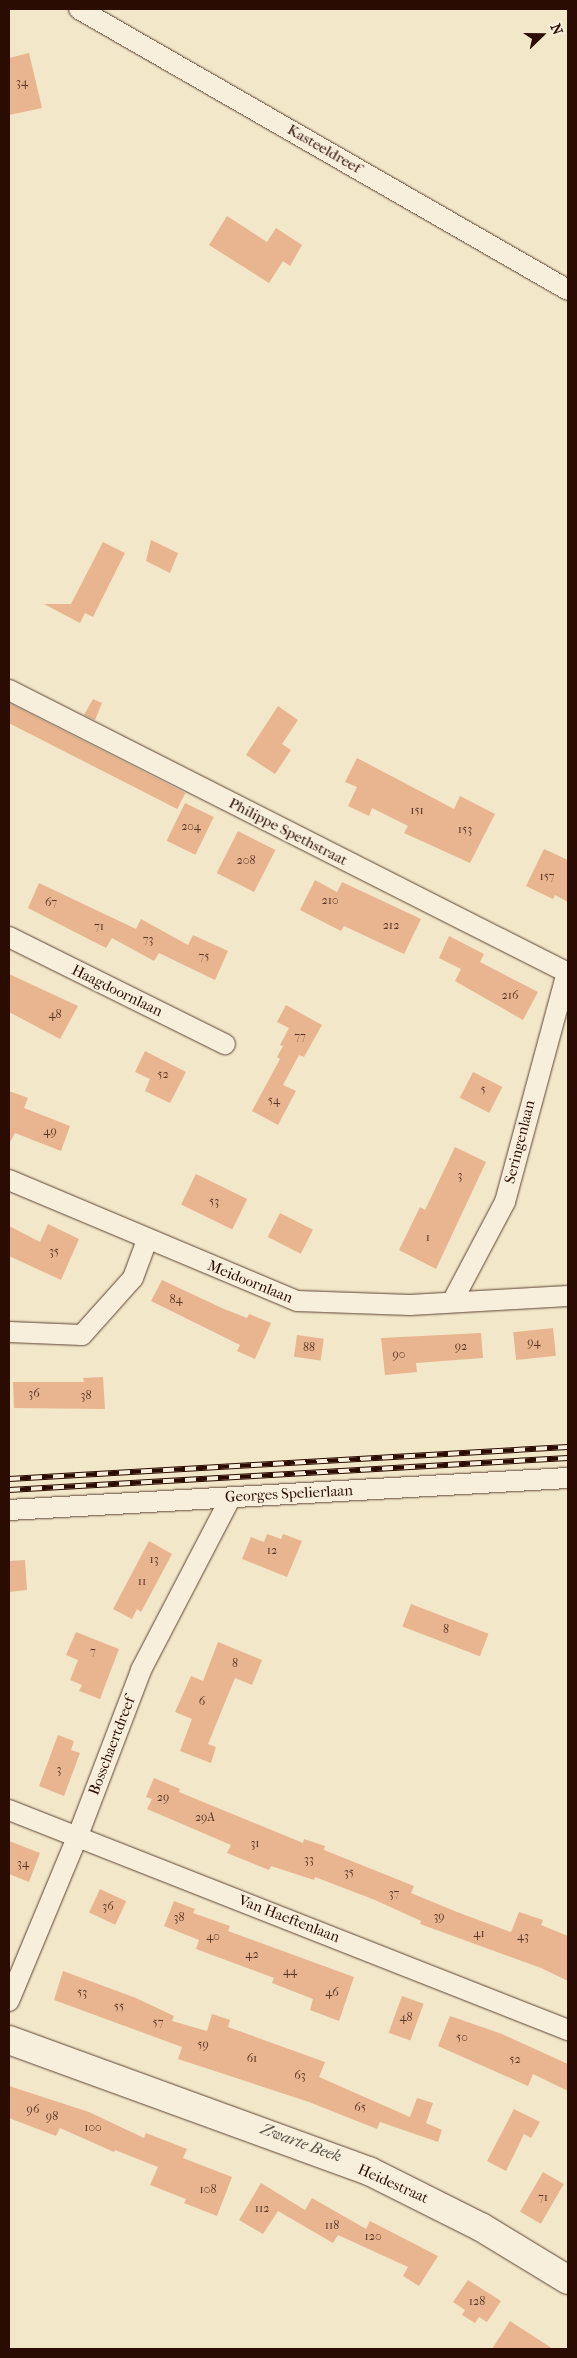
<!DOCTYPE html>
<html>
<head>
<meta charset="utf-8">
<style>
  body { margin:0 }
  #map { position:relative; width:577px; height:2358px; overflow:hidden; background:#f2e7c9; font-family:"IM FELL French Canon",serif }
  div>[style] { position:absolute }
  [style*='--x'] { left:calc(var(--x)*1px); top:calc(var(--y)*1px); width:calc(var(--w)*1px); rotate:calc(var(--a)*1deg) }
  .building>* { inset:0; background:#e8b590; transform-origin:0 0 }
  .roads { filter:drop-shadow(0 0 1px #5d4334) drop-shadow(0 0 1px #5d4334) }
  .street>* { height:20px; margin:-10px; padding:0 10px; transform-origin:10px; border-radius:10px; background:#f7efdc }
  .secondary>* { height:28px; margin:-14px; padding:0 14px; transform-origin:14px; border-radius:14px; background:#f7efdc }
  .rail>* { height:5.5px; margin-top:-2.75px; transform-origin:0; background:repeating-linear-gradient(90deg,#f7efdc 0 11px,#2b0c02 0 22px); box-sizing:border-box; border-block:1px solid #2b0c02 }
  span { translate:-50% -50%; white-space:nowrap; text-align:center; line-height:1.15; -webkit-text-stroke:4px #f7efdc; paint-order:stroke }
  .number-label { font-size:12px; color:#5a3626 }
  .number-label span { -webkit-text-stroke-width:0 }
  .street-label { font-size:15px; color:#2b0c02 }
  .water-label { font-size:16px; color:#585449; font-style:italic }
  .frame { position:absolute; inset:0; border:10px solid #2b0c02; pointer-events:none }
  .north { position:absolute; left:517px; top:10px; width:50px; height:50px; -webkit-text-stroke:4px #f7efdc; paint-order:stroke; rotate:68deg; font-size:14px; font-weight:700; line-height:20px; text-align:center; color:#2b0c02 }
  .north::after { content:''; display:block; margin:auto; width:18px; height:22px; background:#2b0c02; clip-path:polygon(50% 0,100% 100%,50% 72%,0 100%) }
</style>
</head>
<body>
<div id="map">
  <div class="building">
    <i style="clip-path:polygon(29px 53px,42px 108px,9px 115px,9px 58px)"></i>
    <i style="clip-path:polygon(227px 216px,267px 242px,276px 228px,302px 245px,290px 266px,283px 261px,269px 283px,209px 245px)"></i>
    <i style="clip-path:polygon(151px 540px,178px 553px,170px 573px,146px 561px)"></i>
    <i style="clip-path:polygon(103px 542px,125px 553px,93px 617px,85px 613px,80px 623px,44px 604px,71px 604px)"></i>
    <i style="clip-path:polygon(93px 699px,102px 703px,95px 720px,84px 715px)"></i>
    <i style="left:9px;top:703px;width:198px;height:18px;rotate:27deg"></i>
    <i style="clip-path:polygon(278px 706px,298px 720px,282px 744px,291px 750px,275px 774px,246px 755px)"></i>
    <i style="clip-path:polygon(357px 758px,454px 809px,460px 796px,495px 814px,470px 863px,404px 833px,408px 826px,372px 808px,369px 816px,348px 806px,357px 787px,345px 782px)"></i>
    <i style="left:185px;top:803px;width:32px;height:42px;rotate:26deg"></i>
    <i style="left:238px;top:831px;width:42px;height:47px;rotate:27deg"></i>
    <i style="clip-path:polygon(544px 849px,568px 860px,568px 902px,555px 895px,553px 899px,526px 886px)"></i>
    <i style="clip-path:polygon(315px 880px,337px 892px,342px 882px,421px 919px,404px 954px,344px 926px,341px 931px,300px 910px)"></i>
    <i style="clip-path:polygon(39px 883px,136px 929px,141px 919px,188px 945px,193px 935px,228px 951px,215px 980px,159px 953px,154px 961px,112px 938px,106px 948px,28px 908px)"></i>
    <i style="clip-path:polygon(449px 936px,484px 954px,480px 962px,538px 992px,523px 1020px,455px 981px,461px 969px,439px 958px)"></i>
    <i style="clip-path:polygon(9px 974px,78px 1006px,60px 1039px,9px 1012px)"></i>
    <i style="clip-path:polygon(286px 1005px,322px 1025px,304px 1057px,299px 1055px,283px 1085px,296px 1091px,278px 1125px,252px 1111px,280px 1059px,277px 1057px,283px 1046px,280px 1045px,289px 1028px,277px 1022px)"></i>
    <i style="clip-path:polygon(145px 1051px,186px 1072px,170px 1103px,145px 1091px,150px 1079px,135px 1072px)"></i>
    <i style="left:473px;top:1072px;width:33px;height:29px;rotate:27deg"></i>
    <i style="clip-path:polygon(9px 1091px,28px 1098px,24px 1108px,70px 1126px,61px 1151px,15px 1133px,9px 1144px)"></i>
    <i style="clip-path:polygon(455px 1147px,486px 1162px,436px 1269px,399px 1250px,420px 1207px,425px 1210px)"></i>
    <i style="left:196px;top:1174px;width:57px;height:34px;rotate:26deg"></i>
    <i style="left:280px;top:1213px;width:37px;height:27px;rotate:27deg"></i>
    <i style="clip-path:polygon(48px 1224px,79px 1239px,61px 1280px,9px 1256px,9px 1226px,40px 1242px)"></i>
    <i style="clip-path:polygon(162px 1280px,224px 1309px,247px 1318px,249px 1314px,271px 1323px,255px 1359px,237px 1351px,240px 1345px,151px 1301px)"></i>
    <i style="left:553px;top:1328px;width:28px;height:40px;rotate:84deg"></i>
    <i style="clip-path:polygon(481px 1333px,483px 1358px,416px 1363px,417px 1372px,385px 1375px,381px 1338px)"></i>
    <i style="left:297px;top:1335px;width:27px;height:22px;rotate:8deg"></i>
    <i style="clip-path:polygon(103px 1377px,105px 1409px,14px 1408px,13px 1382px,84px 1382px,83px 1378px)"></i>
    <i style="clip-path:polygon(267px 1534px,281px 1539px,283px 1534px,302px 1541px,287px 1577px,242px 1559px,251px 1537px,264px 1542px)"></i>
    <i style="clip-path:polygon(149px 1541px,172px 1554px,141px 1612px,137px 1609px,132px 1619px,113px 1609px)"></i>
    <i style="clip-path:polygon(25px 1560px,27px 1590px,9px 1592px,9px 1561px)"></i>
    <i style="left:411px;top:1604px;width:83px;height:24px;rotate:21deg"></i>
    <i style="clip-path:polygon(76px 1632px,119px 1649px,100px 1699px,79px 1691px,82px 1685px,70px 1680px,78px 1660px,66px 1655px)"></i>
    <i style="clip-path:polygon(218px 1642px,262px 1660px,252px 1685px,235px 1678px,208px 1744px,216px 1747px,211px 1763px,180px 1751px,192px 1719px,175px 1712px,191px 1676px,203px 1681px)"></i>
    <i style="clip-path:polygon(58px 1735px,74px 1741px,71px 1750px,80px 1753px,64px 1796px,39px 1786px)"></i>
    <i style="clip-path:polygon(154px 1778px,180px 1789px,179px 1792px,303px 1843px,304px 1839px,325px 1846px,324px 1850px,414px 1886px,411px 1893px,457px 1912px,511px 1932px,519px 1912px,543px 1920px,541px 1925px,568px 1936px,568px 1981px,541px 1968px,420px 1924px,421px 1921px,375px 1900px,315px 1877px,314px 1880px,271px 1866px,269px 1870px,227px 1853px,231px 1845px,147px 1809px,152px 1799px,146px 1797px)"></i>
    <i style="clip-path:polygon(9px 1841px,40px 1853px,29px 1882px,9px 1874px)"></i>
    <i style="left:100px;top:1889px;width:29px;height:26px;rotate:25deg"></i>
    <i style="clip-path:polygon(174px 1901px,195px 1909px,193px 1913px,230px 1926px,228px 1931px,354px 1977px,339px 2021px,310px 2010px,313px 1999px,272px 1983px,274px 1978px,196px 1949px,199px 1940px,164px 1926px)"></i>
    <i style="clip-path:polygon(63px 1971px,136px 1998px,174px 2016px,172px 2021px,207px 2031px,212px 2014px,230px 2020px,228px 2027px,325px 2062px,319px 2077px,410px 2117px,417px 2098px,433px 2103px,426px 2123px,442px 2130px,438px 2142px,380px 2122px,377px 2129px,309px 2102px,178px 2059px,182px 2047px,54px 2000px)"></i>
    <i style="left:402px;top:1996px;width:23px;height:39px;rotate:20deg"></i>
    <i style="clip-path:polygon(450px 2016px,502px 2034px,568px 2064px,568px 2091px,533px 2074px,528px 2086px,438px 2046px)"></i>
    <i style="clip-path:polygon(9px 2086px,89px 2112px,144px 2138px,146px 2133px,187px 2149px,183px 2158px,232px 2177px,217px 2216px,184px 2203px,186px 2199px,150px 2185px,158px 2167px,115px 2150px,114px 2152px,60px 2128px,56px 2136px,9px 2118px)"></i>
    <i style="clip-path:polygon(514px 2109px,540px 2122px,531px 2138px,524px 2134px,506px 2171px,487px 2161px)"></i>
    <i style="left:543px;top:2172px;width:24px;height:46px;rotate:30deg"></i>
    <i style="clip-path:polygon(261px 2183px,305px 2210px,312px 2198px,366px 2229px,370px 2221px,438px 2256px,419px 2286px,403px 2276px,408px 2267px,338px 2235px,333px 2243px,278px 2211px,263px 2234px,239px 2220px)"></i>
    <i style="clip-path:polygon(468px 2280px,501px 2301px,487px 2322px,479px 2317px,475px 2323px,462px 2315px,465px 2310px,453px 2302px)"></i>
    <i style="clip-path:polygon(510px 2321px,553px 2349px,492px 2349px)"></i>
  </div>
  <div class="roads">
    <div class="street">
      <i style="--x:79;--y:9;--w:564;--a:29.88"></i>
      <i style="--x:9;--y:690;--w:627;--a:26.85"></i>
      <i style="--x:9;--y:937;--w:241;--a:26.4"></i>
      <i style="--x:9;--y:1180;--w:312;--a:22.8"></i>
      <i style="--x:297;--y:1301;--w:113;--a:2"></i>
      <i style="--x:410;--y:1305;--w:158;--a:-3.3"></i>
      <i style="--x:452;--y:1302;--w:113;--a:-62.1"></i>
      <i style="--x:505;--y:1202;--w:237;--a:-74.9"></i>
      <i style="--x:9;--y:1332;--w:73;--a:2.4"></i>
      <i style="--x:82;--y:1335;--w:76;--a:-48.2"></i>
      <i style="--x:133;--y:1278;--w:40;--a:-69.8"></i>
      <i style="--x:9;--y:1510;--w:560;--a:-3.28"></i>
      <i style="--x:9;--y:1810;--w:601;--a:21.48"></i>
      <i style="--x:9;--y:2001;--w:177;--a:-67.4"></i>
      <i style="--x:77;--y:1838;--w:180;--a:-69.1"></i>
      <i style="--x:141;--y:1670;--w:195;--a:-62.5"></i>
    </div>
    <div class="secondary">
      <i style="--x:9;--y:2040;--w:383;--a:20"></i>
      <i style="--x:369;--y:2171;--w:125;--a:26.6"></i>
      <i style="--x:481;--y:2227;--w:102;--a:31.3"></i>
    </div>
  </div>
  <div class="rail">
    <i style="--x:9;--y:1479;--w:560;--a:-3.28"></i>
    <i style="--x:9;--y:1490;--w:560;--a:-3.28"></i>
  </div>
  <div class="number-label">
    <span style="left:22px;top:83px">34</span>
    <span style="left:417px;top:811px">151</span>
    <span style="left:191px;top:827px">204</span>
    <span style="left:465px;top:830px">153</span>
    <span style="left:246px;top:861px">208</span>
    <span style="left:547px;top:877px">157</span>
    <span style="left:330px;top:901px">210</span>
    <span style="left:51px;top:903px">67</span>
    <span style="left:391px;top:926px">212</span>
    <span style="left:99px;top:927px">71</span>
    <span style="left:148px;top:940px">73</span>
    <span style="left:204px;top:957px">75</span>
    <span style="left:510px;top:996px">216</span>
    <span style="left:55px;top:1015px">48</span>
    <span style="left:300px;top:1037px">77</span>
    <span style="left:163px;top:1075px">52</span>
    <span style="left:483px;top:1090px">5</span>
    <span style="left:274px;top:1101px">54</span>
    <span style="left:50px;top:1132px">49</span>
    <span style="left:460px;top:1176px">3</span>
    <span style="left:214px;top:1202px">53</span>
    <span style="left:428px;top:1238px">1</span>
    <span style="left:54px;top:1252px">35</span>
    <span style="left:176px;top:1300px">84</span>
    <span style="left:534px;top:1343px">94</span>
    <span style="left:461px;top:1347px">92</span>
    <span style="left:309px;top:1348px">88</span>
    <span style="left:399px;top:1355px">90</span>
    <span style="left:34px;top:1394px">36</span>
    <span style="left:86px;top:1396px">38</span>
    <span style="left:272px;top:1551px">12</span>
    <span style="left:154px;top:1560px">13</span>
    <span style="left:142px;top:1582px">11</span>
    <span style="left:446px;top:1630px">8</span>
    <span style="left:93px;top:1652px">7</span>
    <span style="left:235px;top:1664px">8</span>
    <span style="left:202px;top:1702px">6</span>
    <span style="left:59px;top:1770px">3</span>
    <span style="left:163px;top:1798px">29</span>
    <span style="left:205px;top:1818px">29A</span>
    <span style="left:255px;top:1844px">31</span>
    <span style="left:309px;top:1860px">33</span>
    <span style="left:23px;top:1864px">34</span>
    <span style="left:349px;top:1873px">35</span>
    <span style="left:394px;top:1894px">37</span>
    <span style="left:108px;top:1907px">36</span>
    <span style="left:439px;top:1917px">39</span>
    <span style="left:179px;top:1918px">38</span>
    <span style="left:479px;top:1934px">41</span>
    <span style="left:213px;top:1937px">40</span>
    <span style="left:523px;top:1937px">43</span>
    <span style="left:252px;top:1955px">42</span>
    <span style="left:290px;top:1972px">44</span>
    <span style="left:82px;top:1993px">53</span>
    <span style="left:332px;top:1993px">46</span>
    <span style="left:119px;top:2007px">55</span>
    <span style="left:406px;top:2018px">48</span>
    <span style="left:158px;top:2023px">57</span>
    <span style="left:462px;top:2038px">50</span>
    <span style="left:203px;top:2045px">59</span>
    <span style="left:252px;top:2059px">61</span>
    <span style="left:515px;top:2060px">52</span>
    <span style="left:300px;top:2076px">63</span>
    <span style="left:360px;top:2108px">65</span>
    <span style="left:33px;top:2110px">96</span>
    <span style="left:52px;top:2117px">98</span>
    <span style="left:93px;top:2128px">100</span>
    <span style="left:208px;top:2190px">108</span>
    <span style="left:543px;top:2198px">71</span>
    <span style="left:262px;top:2209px">112</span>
    <span style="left:332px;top:2226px">118</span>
    <span style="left:373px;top:2237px">120</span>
    <span style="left:477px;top:2302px">128</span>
  </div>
  <div class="street-label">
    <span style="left:324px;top:149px;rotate:30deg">Kasteeldreef</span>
    <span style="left:288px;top:832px;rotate:27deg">Philippe Spethstraat</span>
    <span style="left:117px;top:991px;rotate:26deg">Haagdoornlaan</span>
    <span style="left:520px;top:1142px;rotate:-76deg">Seringenlaan</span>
    <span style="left:250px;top:1282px;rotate:22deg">Meidoornlaan</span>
    <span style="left:289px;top:1494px;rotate:-3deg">Georges Spelierlaan</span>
    <span style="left:112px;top:1746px;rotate:-69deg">Bosschaertdreef</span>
    <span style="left:289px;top:1919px;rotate:21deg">Van Haeftenlaan</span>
    <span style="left:393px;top:2184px;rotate:24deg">Heidestraat</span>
  </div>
  <div class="water-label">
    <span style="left:301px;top:2143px;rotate:20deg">Zwarte Beek</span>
  </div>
  <div class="frame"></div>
  <div class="north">N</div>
</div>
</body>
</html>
